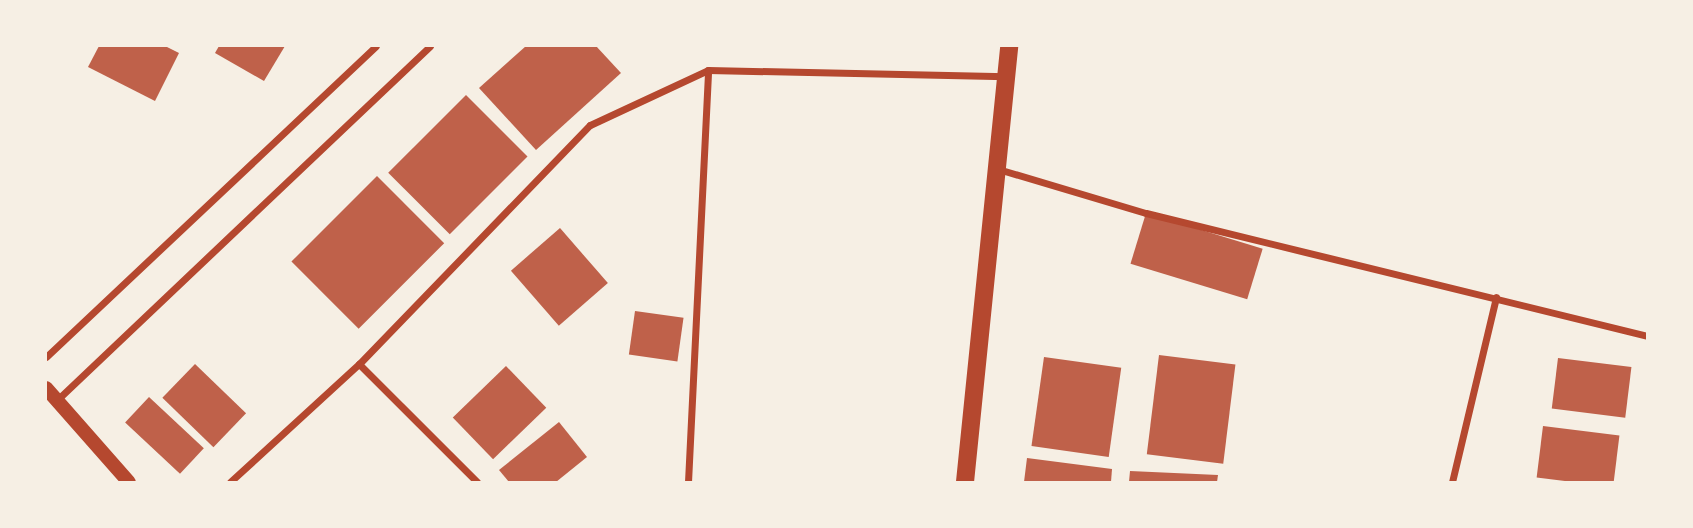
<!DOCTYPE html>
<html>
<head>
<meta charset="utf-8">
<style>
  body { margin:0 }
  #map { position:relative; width:1693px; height:528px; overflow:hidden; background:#f6efe4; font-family:Rubik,sans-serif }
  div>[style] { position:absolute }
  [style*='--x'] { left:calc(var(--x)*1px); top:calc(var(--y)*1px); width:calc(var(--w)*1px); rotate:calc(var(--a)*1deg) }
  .building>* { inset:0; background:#bf614a; transform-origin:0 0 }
  .minor>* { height:7px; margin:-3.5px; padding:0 3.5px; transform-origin:3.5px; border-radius:3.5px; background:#b5482f }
  .secondary>* { height:14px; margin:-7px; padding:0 7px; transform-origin:7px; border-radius:7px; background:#b5482f }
  .primary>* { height:18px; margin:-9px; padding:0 9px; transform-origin:9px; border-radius:9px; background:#b5482f }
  span { translate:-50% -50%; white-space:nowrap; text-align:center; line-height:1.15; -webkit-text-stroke:7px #f6efe4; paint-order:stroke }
  .frame { position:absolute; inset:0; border:47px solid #f6efe4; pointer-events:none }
</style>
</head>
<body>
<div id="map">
  <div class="building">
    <i style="clip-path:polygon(99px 46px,165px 46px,179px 53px,155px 101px,88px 67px)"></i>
    <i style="clip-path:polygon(219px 46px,285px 46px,264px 81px,215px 53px)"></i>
    <i style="clip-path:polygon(526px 46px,596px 46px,621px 73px,536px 150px,479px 88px)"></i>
    <i style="left:466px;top:95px;width:87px;height:110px;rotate:45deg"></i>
    <i style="left:377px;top:176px;width:95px;height:121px;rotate:45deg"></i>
    <i style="left:1146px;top:213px;width:122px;height:53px;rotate:17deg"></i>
    <i style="left:560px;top:228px;width:73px;height:65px;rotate:49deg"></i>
    <i style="left:635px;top:311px;width:49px;height:44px;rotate:8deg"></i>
    <i style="left:1159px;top:355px;width:77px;height:100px;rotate:7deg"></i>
    <i style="left:1044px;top:357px;width:78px;height:90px;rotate:8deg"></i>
    <i style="left:1558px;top:358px;width:74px;height:51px;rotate:7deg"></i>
    <i style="left:195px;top:364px;width:71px;height:47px;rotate:44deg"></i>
    <i style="left:506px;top:366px;width:58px;height:74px;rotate:46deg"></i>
    <i style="left:149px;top:397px;width:75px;height:35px;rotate:43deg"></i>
    <i style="clip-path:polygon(559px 422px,587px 457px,556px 482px,509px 482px,499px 470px)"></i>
    <i style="left:1543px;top:426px;width:77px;height:52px;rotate:7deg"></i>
    <i style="clip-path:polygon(1027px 458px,1112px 469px,1111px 482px,1024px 482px)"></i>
    <i style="clip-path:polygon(1130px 471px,1218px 475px,1217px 482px,1129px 482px)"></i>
  </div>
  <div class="minor">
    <i style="--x:998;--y:169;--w:154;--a:16.6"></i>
    <i style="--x:1146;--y:213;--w:517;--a:13.77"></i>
    <i style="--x:46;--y:357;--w:453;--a:-43.3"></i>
    <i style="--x:359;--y:364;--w:167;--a:45"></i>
    <i style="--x:57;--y:400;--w:514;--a:-43.5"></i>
    <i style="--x:230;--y:482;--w:175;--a:-42.5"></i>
    <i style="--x:359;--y:364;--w:332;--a:-46"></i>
    <i style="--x:590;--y:125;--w:130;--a:-25"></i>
    <i style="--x:708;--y:70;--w:298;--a:1.2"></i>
    <i style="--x:688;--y:482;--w:412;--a:-87.2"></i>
    <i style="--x:1452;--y:482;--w:190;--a:-76.6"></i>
  </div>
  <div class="secondary">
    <i style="--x:46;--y:388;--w:125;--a:48.6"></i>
  </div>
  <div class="primary">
    <i style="--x:965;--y:482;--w:438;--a:-84.2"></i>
  </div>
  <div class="frame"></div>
</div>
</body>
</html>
